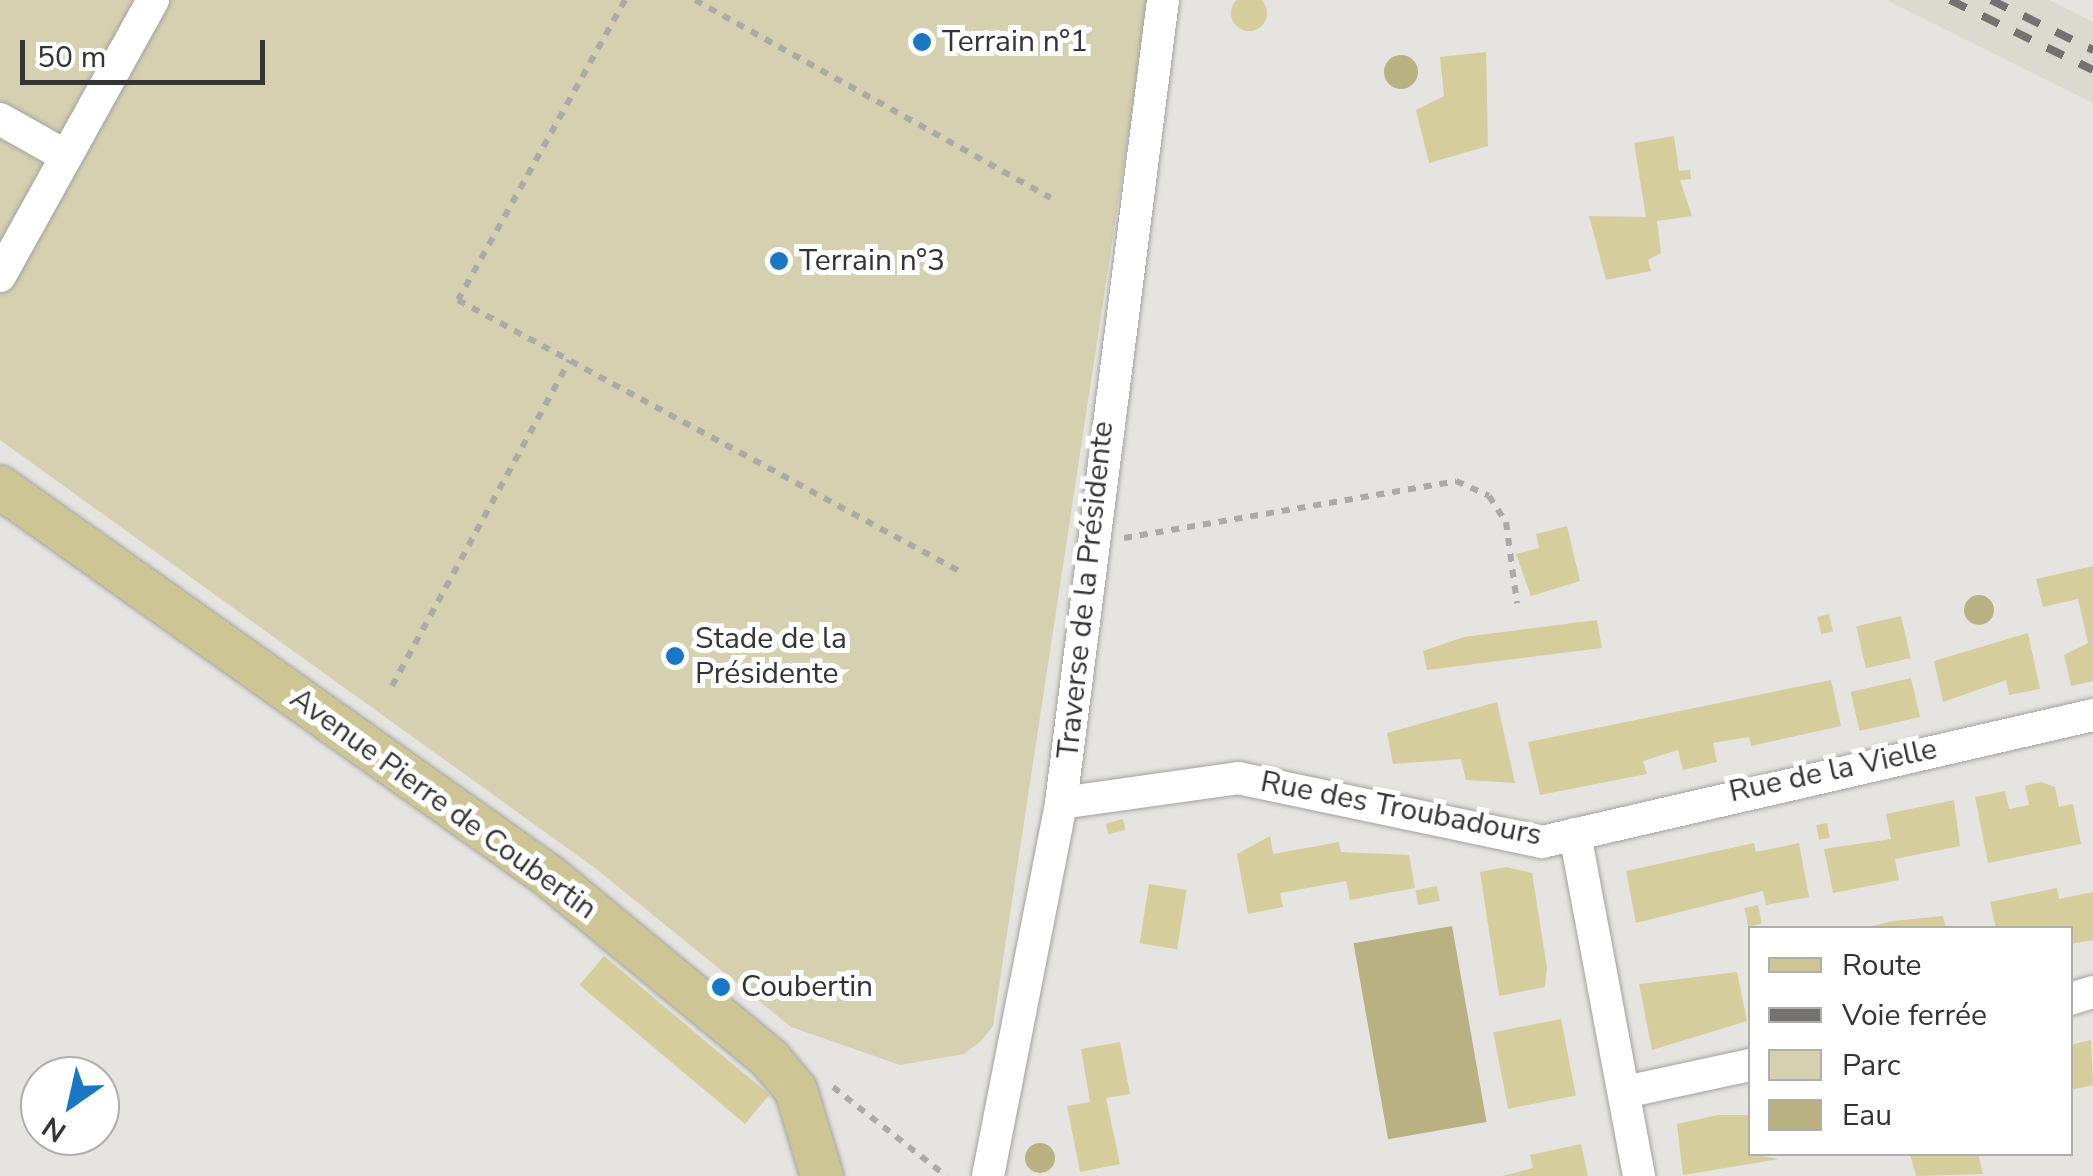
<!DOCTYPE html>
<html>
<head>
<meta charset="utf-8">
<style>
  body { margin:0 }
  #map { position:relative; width:2093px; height:1176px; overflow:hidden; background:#e5e4e0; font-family:"Nunito Sans",sans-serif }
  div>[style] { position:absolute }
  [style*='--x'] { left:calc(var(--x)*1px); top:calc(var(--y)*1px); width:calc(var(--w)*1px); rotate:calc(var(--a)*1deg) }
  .built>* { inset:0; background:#dcdace }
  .green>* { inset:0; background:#d5d0b0 }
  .water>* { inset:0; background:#bab182; transform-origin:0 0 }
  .round { border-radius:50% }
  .building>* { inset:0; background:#d6cd9c; transform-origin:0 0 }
  .path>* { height:6px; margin-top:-3px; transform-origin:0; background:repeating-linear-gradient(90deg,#aaaaa7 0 8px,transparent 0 16px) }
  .roads { filter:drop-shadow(0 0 2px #a2a29e) drop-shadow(0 0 2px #a2a29e) }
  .minor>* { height:32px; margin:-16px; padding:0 16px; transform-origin:16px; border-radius:16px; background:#fff }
  .major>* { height:42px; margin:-21px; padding:0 21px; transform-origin:21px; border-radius:21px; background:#cec595 }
  .rail>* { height:8px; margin-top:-4px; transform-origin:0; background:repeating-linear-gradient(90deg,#737270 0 18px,transparent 0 36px) }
  .dots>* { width:28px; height:28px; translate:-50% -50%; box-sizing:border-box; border:5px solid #fff; border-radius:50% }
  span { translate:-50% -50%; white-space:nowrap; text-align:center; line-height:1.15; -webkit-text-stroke:10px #fff; paint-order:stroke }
  .poi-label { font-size:30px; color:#343433 }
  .left { translate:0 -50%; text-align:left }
  .street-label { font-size:30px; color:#343433 }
  .legend { position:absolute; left:1748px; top:926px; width:325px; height:230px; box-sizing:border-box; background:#fff; border:2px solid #aeaead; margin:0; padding:12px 18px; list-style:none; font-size:30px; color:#343433 }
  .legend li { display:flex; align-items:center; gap:20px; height:50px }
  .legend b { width:50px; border:2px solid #aeaead }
  .north { position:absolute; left:20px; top:1056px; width:100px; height:100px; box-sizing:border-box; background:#fff; border:2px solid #aeaead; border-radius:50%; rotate:214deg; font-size:28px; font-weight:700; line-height:40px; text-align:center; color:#343433 }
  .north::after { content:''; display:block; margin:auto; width:35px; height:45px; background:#1978c5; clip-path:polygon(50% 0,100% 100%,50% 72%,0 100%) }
  .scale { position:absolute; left:20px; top:40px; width:245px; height:45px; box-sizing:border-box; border:5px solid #343433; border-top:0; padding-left:12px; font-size:30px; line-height:35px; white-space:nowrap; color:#343433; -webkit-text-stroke:8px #fff; paint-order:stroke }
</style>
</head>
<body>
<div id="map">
  <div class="built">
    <i style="clip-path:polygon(1886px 0,2049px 0,2093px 22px,2093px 103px)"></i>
  </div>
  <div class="green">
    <i style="clip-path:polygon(0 0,1149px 0,993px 1026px,981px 1041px,964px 1054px,900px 1065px,791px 1027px,595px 868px,0 440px)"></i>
  </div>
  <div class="water">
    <i class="round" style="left:1384px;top:55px;width:34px;height:34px"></i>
    <i class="round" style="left:1964px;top:595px;width:30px;height:30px"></i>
    <i style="left:1452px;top:926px;width:199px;height:100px;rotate:80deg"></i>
    <i class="round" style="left:1025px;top:1143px;width:30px;height:30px"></i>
  </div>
  <div class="building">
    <i class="round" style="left:1231px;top:-5px;width:36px;height:36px"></i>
    <i style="clip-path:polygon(1486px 52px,1488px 146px,1429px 163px,1416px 110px,1444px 96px,1440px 57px)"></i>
    <i style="clip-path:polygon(1674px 136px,1679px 171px,1690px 170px,1691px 179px,1680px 180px,1692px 216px,1657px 221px,1661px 253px,1648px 260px,1651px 271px,1606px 280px,1589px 216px,1646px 217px,1634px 143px)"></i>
    <i style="clip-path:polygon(1567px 526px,1580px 581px,1531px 596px,1516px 554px,1539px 548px,1536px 534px)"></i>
    <i style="clip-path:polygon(2093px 566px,2093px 681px,2071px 686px,2064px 655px,2088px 643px,2078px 599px,2043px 607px,2036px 579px)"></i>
    <i style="left:1829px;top:614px;width:18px;height:12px;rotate:77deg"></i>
    <i style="left:1901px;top:616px;width:43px;height:46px;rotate:77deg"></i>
    <i style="clip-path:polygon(1597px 620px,1602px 648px,1427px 670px,1423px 651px,1464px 637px)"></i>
    <i style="clip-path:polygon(2028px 633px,2040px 689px,2009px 695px,2006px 680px,1943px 702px,1934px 661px)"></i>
    <i style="left:1911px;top:678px;width:40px;height:62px;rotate:77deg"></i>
    <i style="clip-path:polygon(1831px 680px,1841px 726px,1751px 746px,1749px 737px,1713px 743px,1717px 762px,1683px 770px,1678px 750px,1643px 761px,1647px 774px,1540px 795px,1528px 742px)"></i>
    <i style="clip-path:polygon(1497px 702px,1515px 783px,1466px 780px,1461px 759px,1393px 764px,1387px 733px)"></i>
    <i style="clip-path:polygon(2041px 782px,2055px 787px,2059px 807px,2073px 804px,2081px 844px,1988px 863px,1975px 797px,2005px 791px,2009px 809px,2029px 805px,2025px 786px)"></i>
    <i style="clip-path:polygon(1954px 800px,1960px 846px,1895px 859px,1899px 880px,1833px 893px,1824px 849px,1891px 839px,1886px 814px)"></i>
    <i style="left:1123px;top:819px;width:11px;height:18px;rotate:75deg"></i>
    <i style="left:1827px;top:823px;width:15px;height:11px;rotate:79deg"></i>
    <i style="clip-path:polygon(1270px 836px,1273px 854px,1339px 842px,1341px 852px,1409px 855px,1415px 888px,1350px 900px,1346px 881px,1280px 893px,1283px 907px,1248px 914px,1237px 854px)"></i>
    <i style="clip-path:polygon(1754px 843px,1756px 852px,1799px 843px,1809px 897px,1766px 905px,1763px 891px,1636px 923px,1626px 871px)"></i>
    <i style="clip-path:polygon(1506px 867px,1532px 873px,1547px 968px,1545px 987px,1499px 996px,1480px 872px)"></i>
    <i style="left:1149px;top:884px;width:38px;height:60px;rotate:9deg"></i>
    <i style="left:1437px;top:886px;width:15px;height:22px;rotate:79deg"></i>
    <i style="clip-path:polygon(2057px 888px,2059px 899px,2093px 892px,2093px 940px,2070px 944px,2070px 928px,1996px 928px,1990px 902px)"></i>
    <i style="left:1758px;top:905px;width:19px;height:14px;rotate:78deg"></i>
    <i style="clip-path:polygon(1943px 916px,1946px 928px,1865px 928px,1892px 921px)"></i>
    <i style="left:604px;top:956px;width:216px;height:38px;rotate:40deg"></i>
    <i style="clip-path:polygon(1737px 972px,1747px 1021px,1652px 1050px,1639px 984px)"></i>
    <i style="left:1561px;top:1019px;width:78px;height:69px;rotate:79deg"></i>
    <i style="clip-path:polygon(2091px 1040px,2093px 1085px,2070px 1090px,2070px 1045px)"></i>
    <i style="clip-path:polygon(1120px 1042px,1130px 1094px,1106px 1098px,1120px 1164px,1080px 1172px,1067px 1106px,1090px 1102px,1081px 1049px)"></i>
    <i style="clip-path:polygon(1718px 1115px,1750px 1115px,1750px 1154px,1779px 1159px,1683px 1175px,1677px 1124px)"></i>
    <i style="clip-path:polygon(1581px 1144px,1588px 1176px,1502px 1176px,1533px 1168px,1530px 1155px)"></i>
    <i style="clip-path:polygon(1910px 1154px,1978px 1154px,1983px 1174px,1916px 1176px)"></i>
  </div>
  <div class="path">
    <i style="--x:625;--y:0;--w:343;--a:119.1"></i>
    <i style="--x:458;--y:300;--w:570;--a:28.41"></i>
    <i style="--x:695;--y:0;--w:407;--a:29.1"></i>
    <i style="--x:1124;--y:538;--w:337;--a:-9.7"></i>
    <i style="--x:1456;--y:481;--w:36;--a:24"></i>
    <i style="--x:1489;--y:496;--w:31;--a:57"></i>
    <i style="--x:1506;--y:522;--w:82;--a:82.3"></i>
    <i style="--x:392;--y:686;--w:371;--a:-61.4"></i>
    <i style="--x:833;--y:1087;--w:144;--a:38.2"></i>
  </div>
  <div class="roads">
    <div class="minor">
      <i style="--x:0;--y:119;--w:76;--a:29.3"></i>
      <i style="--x:0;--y:276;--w:316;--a:-61"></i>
      <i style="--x:1061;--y:803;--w:179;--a:-8"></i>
      <i style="--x:1238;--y:778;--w:311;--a:11.9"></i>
      <i style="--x:1542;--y:842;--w:565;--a:-12.98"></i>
      <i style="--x:1575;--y:834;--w:348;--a:79.4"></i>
      <i style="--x:2070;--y:999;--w:24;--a:-17"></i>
      <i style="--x:1625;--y:1092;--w:128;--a:-12.2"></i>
      <i style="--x:988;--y:1176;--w:380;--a:-78.9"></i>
      <i style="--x:1061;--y:803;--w:809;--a:-82.76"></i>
    </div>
    <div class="major">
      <i style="--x:0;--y:487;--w:673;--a:35.32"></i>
      <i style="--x:549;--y:876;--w:287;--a:39.6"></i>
      <i style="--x:770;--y:1059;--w:40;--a:50"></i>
      <i style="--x:796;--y:1090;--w:90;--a:73.2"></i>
    </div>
  </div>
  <div class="rail">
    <i style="--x:1950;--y:0;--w:159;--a:26.1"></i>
    <i style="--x:1991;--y:0;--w:114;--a:26.1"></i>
  </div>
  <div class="dots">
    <i style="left:922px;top:42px;background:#1978c5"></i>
    <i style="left:779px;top:261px;background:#1978c5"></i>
    <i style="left:675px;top:656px;background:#1978c5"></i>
    <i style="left:721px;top:987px;background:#1978c5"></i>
  </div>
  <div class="poi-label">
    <span class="left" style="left:942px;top:42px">Terrain n°1</span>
    <span class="left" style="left:799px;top:261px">Terrain n°3</span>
    <span class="left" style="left:695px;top:656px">Stade de la<br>Présidente</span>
    <span class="left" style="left:741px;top:987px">Coubertin</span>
  </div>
  <div class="street-label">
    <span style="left:1086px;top:590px;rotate:-84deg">Traverse de la Présidente</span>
    <span style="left:1833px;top:771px;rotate:-12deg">Rue de la Vielle</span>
    <span style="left:443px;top:804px;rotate:36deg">Avenue Pierre de Coubertin</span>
    <span style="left:1401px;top:809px;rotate:11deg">Rue des Troubadours</span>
  </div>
  <ul class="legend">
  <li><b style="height:12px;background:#cec595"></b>Route</li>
  <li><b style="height:12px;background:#737270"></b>Voie ferrée</li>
  <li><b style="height:28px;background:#d5d0b0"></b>Parc</li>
  <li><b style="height:28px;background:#bab182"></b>Eau</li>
  </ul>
  <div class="north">N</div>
  <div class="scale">50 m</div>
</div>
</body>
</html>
